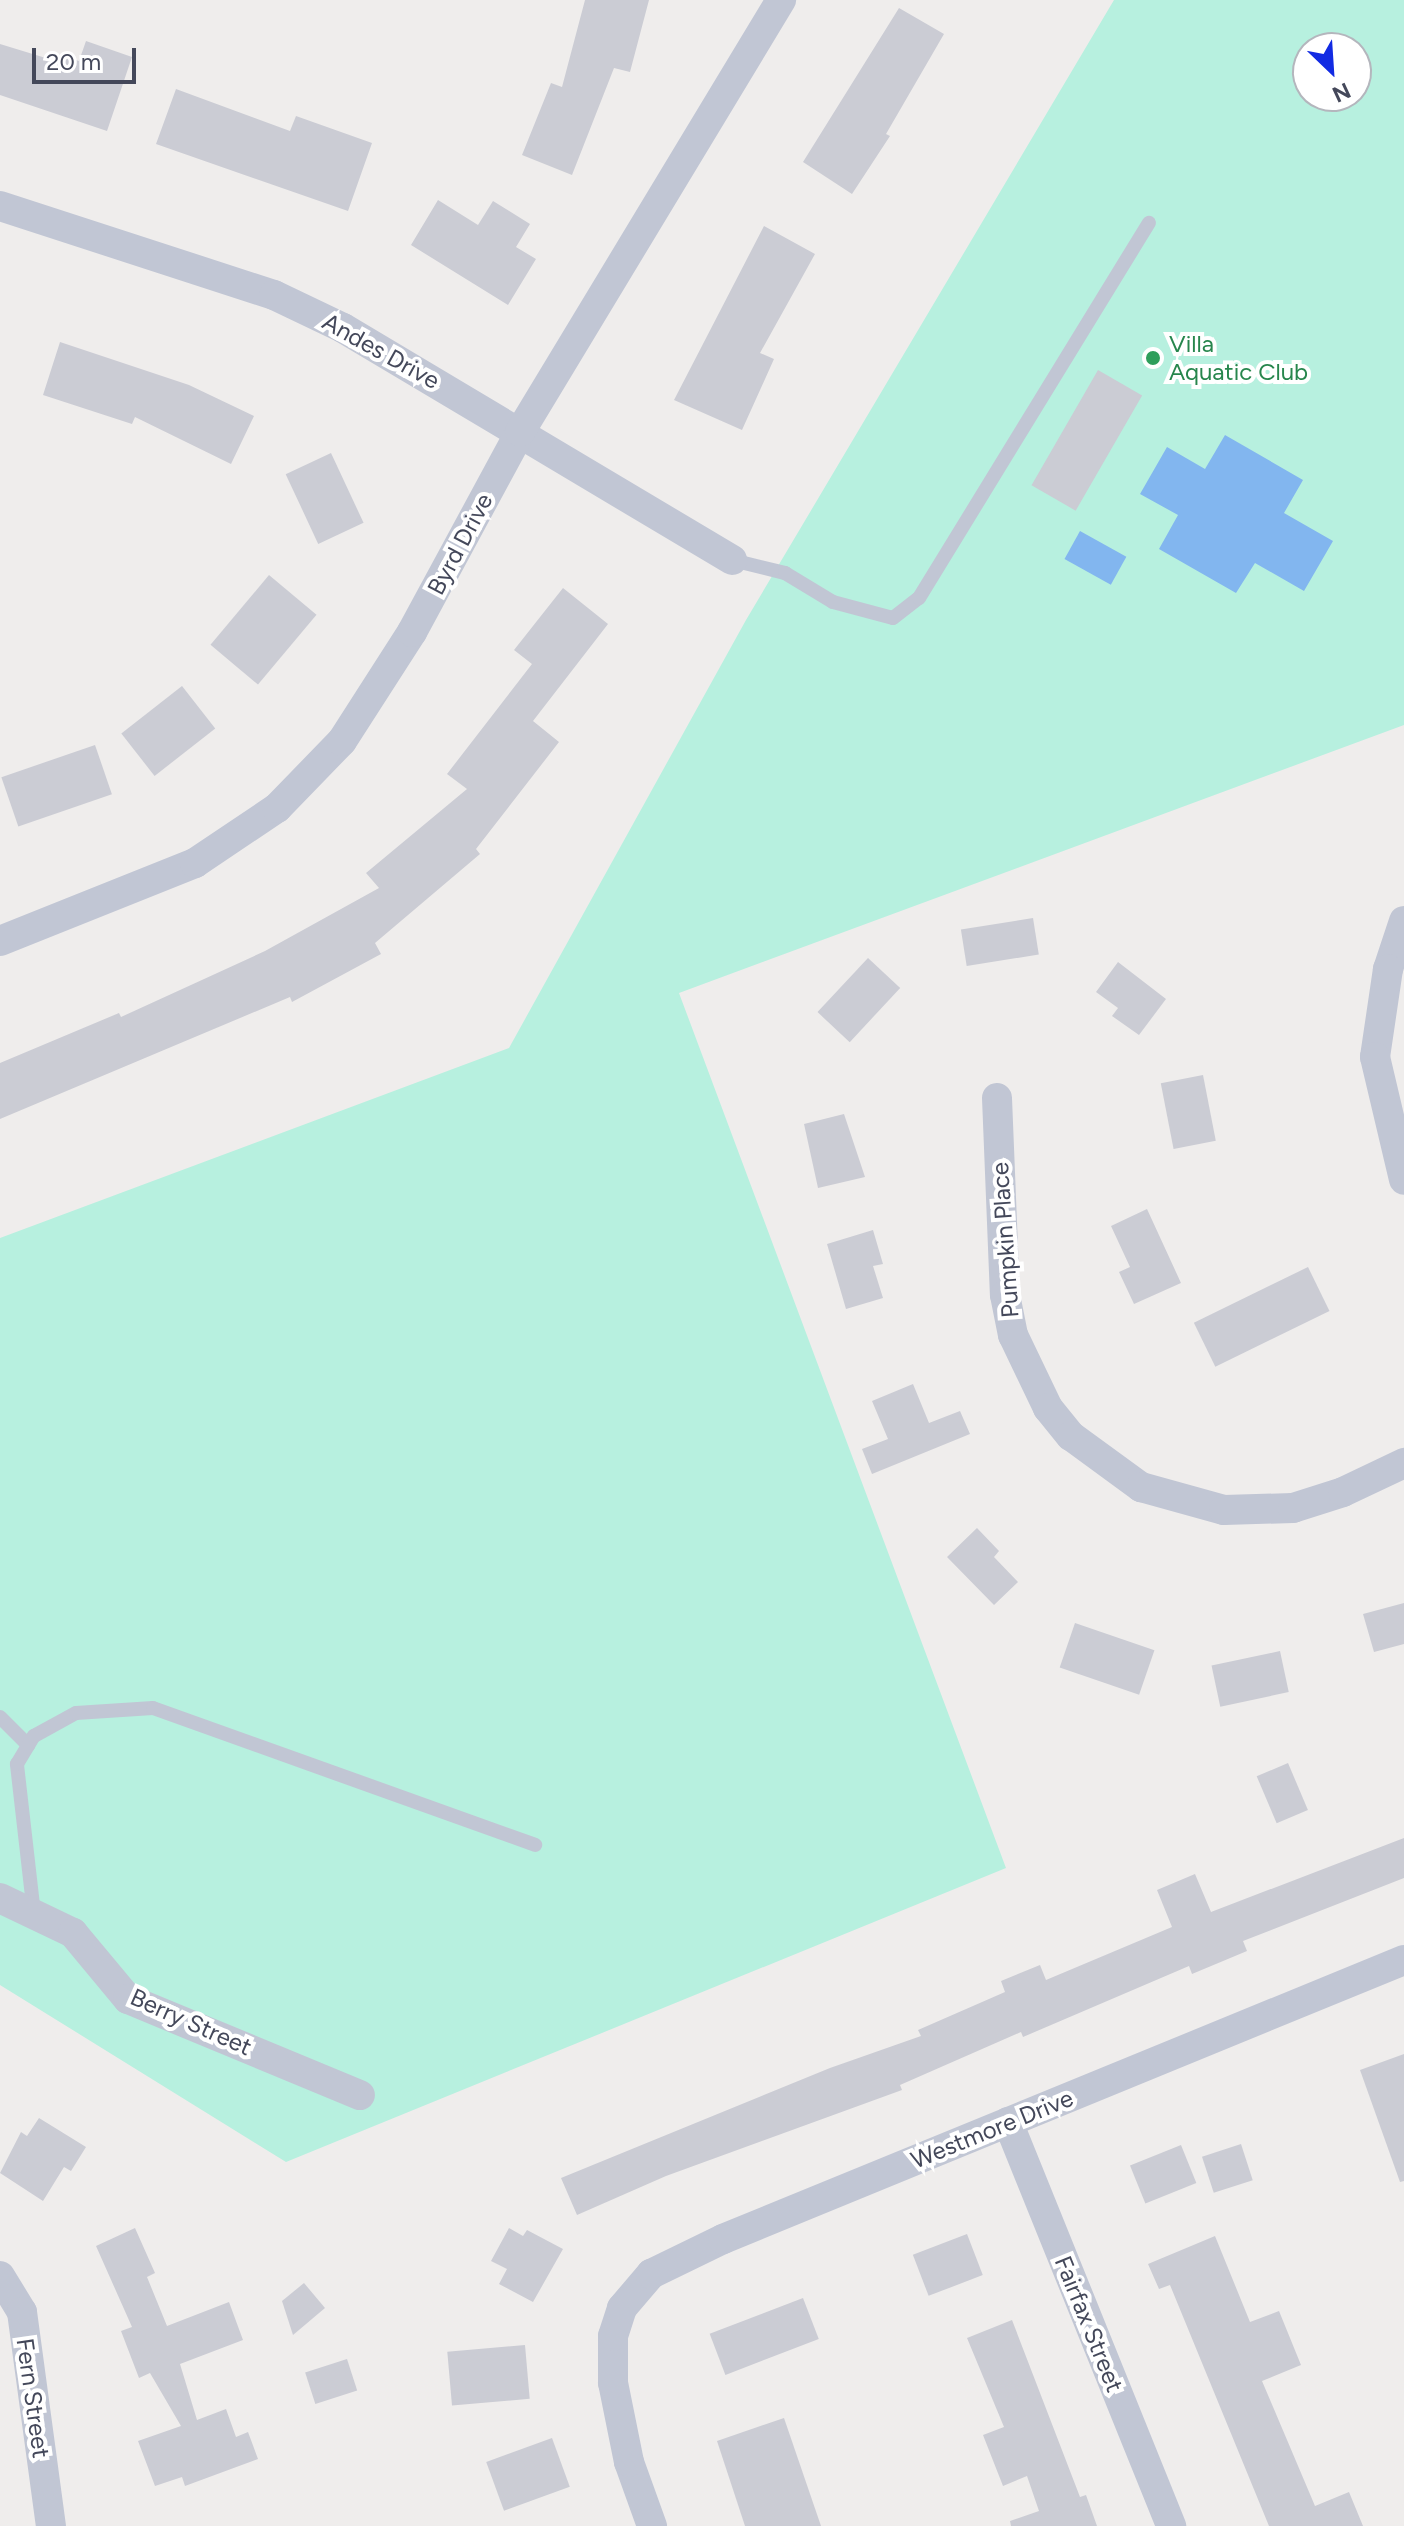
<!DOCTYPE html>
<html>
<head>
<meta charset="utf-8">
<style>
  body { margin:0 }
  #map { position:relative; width:1404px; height:2526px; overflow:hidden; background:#efedec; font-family:Figtree,sans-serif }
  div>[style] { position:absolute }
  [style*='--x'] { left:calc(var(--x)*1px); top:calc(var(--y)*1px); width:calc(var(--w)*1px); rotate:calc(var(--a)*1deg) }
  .green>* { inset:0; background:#b7f0df }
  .water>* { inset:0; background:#82b6ef; transform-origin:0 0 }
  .building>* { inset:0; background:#cbccd4; transform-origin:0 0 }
  .service>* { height:14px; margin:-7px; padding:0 7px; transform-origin:7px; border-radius:7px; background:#c1c6d4 }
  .minor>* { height:30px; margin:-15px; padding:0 15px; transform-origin:15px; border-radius:15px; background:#c1c6d4 }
  .dots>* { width:22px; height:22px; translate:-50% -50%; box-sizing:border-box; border:4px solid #fff; border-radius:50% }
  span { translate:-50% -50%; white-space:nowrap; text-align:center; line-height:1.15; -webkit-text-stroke:8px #fff; paint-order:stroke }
  .leisure-label { font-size:24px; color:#27864d }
  .left { translate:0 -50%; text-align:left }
  .street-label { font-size:24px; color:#44485a }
  .north { position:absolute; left:1292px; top:32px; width:80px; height:80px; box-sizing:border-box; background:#fff; border:2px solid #b4b6bd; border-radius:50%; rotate:155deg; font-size:22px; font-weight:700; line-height:32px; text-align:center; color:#44485a }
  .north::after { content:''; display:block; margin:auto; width:28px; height:36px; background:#122be3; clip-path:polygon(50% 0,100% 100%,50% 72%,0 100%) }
  .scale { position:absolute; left:32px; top:48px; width:104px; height:36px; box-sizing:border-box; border:4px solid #44485a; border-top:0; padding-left:10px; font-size:24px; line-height:28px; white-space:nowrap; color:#44485a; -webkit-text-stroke:6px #fff; paint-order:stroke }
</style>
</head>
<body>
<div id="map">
  <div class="green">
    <i style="clip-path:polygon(evenodd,1114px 0,1404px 0,1404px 725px,679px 993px,1006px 1868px,286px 2162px,0 1985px,0 1238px,509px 1048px,746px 620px,1114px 0,1308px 48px,1356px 48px,1356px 96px,1308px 96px,1308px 48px)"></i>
  </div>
  <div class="water">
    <i style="clip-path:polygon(1225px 435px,1303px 480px,1284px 513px,1333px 541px,1304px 591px,1255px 563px,1236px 593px,1159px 549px,1178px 515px,1140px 494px,1167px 447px,1205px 469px)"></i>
    <i style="left:1080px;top:531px;width:53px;height:32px;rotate:29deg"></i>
  </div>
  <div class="building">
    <i style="clip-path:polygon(585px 0,649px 0,630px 72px,614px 68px,572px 175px,522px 155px,551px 83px,562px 87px)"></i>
    <i style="clip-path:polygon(899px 8px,944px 34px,886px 134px,890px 136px,852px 194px,803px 162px)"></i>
    <i style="clip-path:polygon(86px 41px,132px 57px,107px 131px,0 95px,0 44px,49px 59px,52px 52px,79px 61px)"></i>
    <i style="clip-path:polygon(176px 89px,290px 131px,296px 116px,372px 143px,348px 211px,156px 144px)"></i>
    <i style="clip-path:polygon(438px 200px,478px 225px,493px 201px,530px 224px,516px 247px,536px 259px,508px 305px,411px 245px)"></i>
    <i style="clip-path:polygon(764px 226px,815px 254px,760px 353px,774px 359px,742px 430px,674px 400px)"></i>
    <i style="clip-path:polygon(60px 342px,189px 385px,254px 416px,231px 464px,135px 417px,132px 424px,43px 395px)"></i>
    <i style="left:1098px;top:370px;width:51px;height:133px;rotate:30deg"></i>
    <i style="left:331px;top:453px;width:77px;height:50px;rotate:65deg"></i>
    <i style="left:269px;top:575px;width:62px;height:91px;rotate:40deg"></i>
    <i style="clip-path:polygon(563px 588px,608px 624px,533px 721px,559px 742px,476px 849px,480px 854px,375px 943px,381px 954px,292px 1002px,290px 997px,0 1119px,0 1063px,119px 1013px,121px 1017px,265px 951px,379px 888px,366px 873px,467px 789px,447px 774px,532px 664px,514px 650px)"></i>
    <i style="left:182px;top:686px;width:54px;height:77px;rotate:52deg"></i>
    <i style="left:95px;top:745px;width:52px;height:99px;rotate:71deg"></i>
    <i style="left:1033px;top:918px;width:37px;height:73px;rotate:81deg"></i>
    <i style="left:868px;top:958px;width:44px;height:74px;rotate:43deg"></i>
    <i style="clip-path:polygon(1118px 962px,1166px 999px,1139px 1035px,1112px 1016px,1118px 1008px,1096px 992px)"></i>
    <i style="left:1203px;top:1075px;width:67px;height:43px;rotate:79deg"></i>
    <i style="clip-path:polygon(844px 1114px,865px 1177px,818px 1188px,804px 1124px)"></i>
    <i style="clip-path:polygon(1147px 1209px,1181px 1283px,1134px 1304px,1119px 1272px,1130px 1267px,1111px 1226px)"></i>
    <i style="clip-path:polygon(873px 1230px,883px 1264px,873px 1266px,883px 1298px,846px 1309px,827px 1244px)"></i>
    <i style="left:1308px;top:1267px;width:49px;height:127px;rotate:64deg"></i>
    <i style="clip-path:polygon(913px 1384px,929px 1423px,960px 1411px,970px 1434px,872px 1474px,862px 1449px,888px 1439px,872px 1401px)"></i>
    <i style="clip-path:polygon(977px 1528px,999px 1551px,994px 1557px,1018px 1582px,994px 1605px,947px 1557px)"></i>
    <i style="clip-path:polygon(1404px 1603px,1404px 1644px,1374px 1652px,1363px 1614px)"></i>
    <i style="left:1075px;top:1623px;width:84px;height:47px;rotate:19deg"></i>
    <i style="left:1280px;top:1651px;width:42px;height:70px;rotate:78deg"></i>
    <i style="left:1288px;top:1763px;width:51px;height:34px;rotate:67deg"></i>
    <i style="clip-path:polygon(1404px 1838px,1404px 1878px,1243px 1941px,1247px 1951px,1192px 1974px,1189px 1966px,1023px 2037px,1021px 2032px,900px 2085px,902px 2090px,666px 2176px,577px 2215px,561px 2178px,830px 2068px,921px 2036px,918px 2030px,1005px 1992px,1001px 1981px,1040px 1965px,1046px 1980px,1172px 1927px,1157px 1890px,1195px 1874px,1211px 1912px)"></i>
    <i style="clip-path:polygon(1404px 2054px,1404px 2181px,1400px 2182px,1360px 2070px)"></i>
    <i style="clip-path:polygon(39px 2118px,86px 2147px,71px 2171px,64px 2167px,43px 2201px,0 2173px,21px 2132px,27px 2136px)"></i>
    <i style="left:1241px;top:2144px;width:38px;height:41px;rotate:72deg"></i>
    <i style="left:1181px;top:2145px;width:41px;height:55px;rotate:68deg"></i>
    <i style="clip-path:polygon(135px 2228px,155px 2273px,147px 2277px,167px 2326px,229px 2302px,243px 2340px,180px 2364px,197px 2420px,226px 2409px,236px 2437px,248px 2432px,258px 2459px,185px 2486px,182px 2477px,155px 2486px,138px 2441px,181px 2426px,150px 2373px,139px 2378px,121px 2331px,132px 2327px,96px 2246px)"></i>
    <i style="clip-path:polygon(509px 2228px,523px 2236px,527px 2230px,563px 2249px,533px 2302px,499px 2284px,507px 2269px,491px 2261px)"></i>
    <i style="left:967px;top:2234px;width:44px;height:58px;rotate:69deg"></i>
    <i style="clip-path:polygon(1215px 2236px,1250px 2322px,1279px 2311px,1301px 2365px,1262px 2381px,1315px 2506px,1349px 2492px,1363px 2526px,1269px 2526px,1170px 2285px,1159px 2289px,1148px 2264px)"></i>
    <i style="clip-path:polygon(304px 2283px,325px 2308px,293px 2335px,282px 2301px)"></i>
    <i style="left:803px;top:2298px;width:44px;height:100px;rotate:69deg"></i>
    <i style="clip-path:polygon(1012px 2320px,1080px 2497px,1086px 2495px,1097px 2526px,1011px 2526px,1010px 2521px,1039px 2511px,1027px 2476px,1003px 2486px,983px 2435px,1004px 2427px,967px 2338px)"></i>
    <i style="left:525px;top:2345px;width:54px;height:78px;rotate:85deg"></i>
    <i style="left:347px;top:2359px;width:33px;height:44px;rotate:72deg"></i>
    <i style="clip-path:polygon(784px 2418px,821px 2526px,745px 2526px,717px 2441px)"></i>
    <i style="left:552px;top:2438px;width:52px;height:70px;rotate:70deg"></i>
  </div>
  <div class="service">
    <i style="--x:732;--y:560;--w:55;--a:13.8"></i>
    <i style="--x:785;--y:573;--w:56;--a:31.1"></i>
    <i style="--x:833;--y:602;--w:62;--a:14.9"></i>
    <i style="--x:893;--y:618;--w:33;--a:-38"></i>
    <i style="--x:919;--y:598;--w:440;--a:-58.5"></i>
    <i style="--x:0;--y:1717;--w:40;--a:45"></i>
    <i style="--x:34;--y:1914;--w:151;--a:-96.5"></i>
    <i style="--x:17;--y:1764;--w:33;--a:-59"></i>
    <i style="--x:34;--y:1736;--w:48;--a:-28.7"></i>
    <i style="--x:76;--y:1713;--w:77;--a:-3.7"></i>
    <i style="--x:153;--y:1708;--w:406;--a:19.7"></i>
  </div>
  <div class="minor">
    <i style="--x:0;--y:206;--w:288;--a:18"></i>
    <i style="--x:274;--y:295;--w:76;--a:25.6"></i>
    <i style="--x:343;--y:328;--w:453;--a:30.8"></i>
    <i style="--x:1404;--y:921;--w:51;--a:108.4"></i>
    <i style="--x:1388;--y:969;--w:89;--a:98.4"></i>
    <i style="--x:1375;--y:1057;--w:126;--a:76.7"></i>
    <i style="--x:0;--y:941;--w:210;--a:-21.8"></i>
    <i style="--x:195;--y:863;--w:99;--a:-33.9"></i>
    <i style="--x:277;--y:808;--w:93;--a:-45.9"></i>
    <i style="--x:342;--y:741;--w:130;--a:-57.3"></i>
    <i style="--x:412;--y:632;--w:227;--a:-61.6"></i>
    <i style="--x:520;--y:432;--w:505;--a:-58.86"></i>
    <i style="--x:997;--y:1098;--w:197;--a:87.7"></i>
    <i style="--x:1005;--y:1295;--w:41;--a:78.7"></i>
    <i style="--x:1013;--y:1335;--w:81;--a:64.4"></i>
    <i style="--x:1048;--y:1408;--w:36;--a:51"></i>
    <i style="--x:1071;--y:1436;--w:87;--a:36.1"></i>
    <i style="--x:1141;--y:1487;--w:86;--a:15.5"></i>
    <i style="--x:1224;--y:1510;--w:69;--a:-1.7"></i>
    <i style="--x:1293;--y:1508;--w:52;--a:-17.7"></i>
    <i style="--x:1343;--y:1492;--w:68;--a:-25.4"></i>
    <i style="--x:0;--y:1898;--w:81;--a:25.6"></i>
    <i style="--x:73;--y:1933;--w:86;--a:50.2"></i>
    <i style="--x:128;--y:1999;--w:251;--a:22.5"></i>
    <i style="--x:1008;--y:2122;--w:436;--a:68"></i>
    <i style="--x:0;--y:2276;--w:42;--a:58.6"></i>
    <i style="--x:22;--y:2312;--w:216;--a:82.3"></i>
    <i style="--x:652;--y:2526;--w:68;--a:-109.8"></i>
    <i style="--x:629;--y:2462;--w:81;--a:-101.4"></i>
    <i style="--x:613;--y:2383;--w:47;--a:-90"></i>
    <i style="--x:613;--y:2336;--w:29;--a:-72"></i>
    <i style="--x:622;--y:2308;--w:45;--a:-49.5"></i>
    <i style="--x:651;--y:2274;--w:80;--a:-25.9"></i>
    <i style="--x:723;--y:2239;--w:736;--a:-22.28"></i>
  </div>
  <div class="dots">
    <i style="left:1153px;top:358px;background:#2e9e5b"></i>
  </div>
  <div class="leisure-label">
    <span class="left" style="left:1169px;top:358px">Villa<br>Aquatic Club</span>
  </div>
  <div class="street-label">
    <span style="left:381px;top:351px;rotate:29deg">Andes Drive</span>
    <span style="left:460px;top:544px;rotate:-62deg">Byrd Drive</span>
    <span style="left:1005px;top:1240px;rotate:-94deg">Pumpkin Place</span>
    <span style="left:191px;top:2022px;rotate:24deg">Berry Street</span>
    <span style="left:992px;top:2129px;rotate:-22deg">Westmore Drive</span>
    <span style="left:1089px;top:2324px;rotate:68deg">Fairfax Street</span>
    <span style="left:33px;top:2398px;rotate:82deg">Fern Street</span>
  </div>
  <div class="north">N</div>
  <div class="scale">20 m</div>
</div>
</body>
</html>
